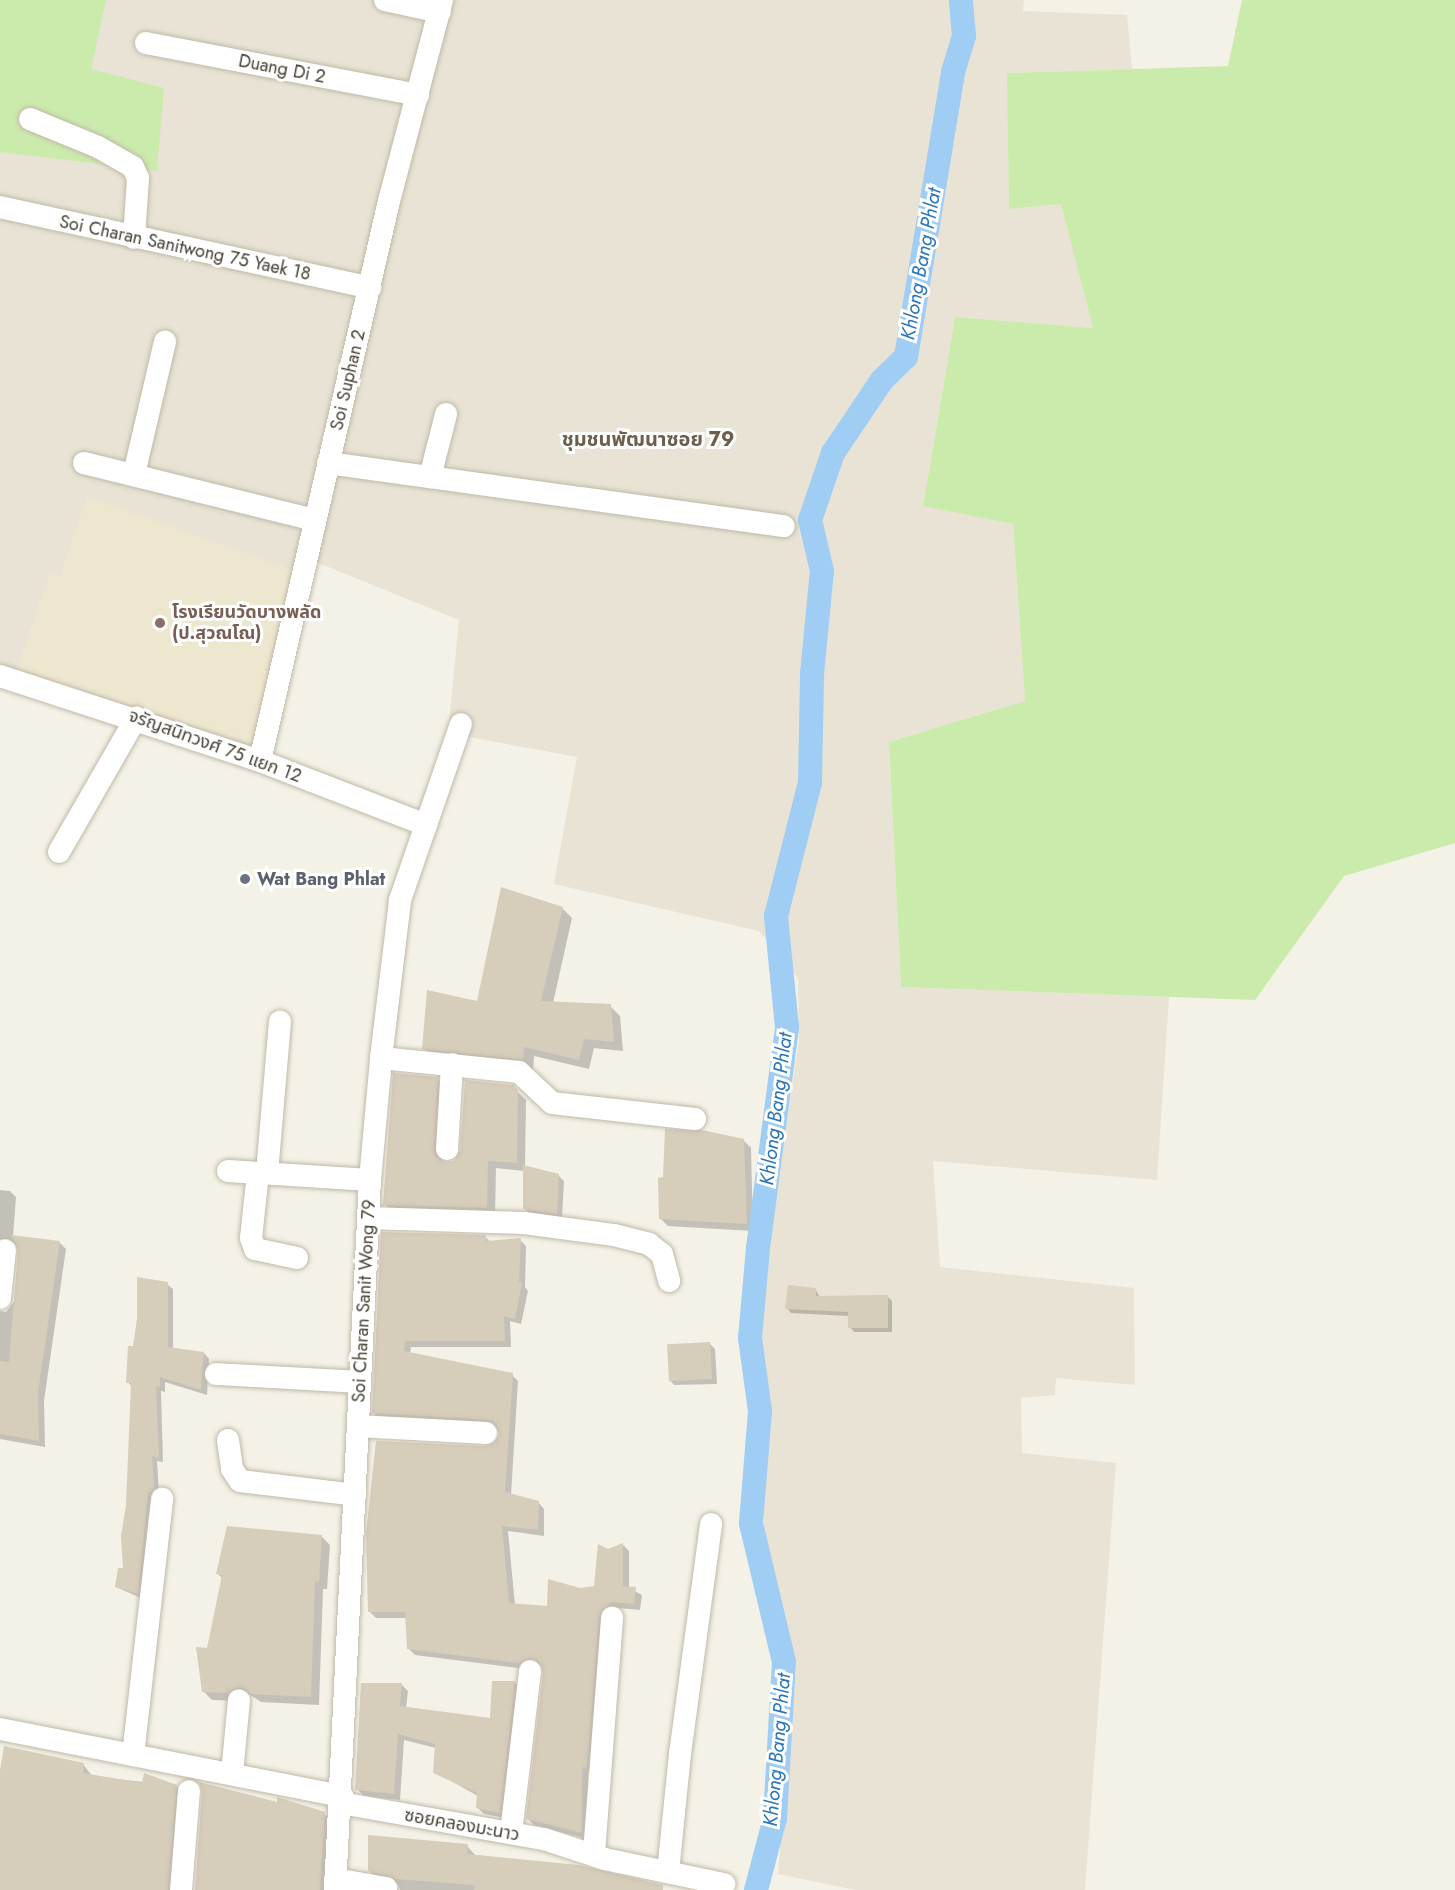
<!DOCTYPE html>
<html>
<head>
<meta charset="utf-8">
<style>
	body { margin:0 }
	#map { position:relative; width:1455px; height:1890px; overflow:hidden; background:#f4f1e6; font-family:Jost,"Noto Sans Thai",sans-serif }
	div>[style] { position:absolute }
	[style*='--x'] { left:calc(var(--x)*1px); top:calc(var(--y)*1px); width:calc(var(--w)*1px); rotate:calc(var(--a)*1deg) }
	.residential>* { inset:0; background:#e8e3d4 }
	.education>* { inset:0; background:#eee7cf }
	.green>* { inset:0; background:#cbebac }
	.shadow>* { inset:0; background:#0003 }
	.canal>* { height:24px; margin:-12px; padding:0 12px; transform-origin:12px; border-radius:12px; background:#9fcdf4 }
	.building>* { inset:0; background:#d6cdbb; transform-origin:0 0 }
	.roads { filter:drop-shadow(0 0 2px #c0b9a8) drop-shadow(0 0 2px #c0b9a8) }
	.minor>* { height:22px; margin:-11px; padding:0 11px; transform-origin:11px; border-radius:11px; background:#fff }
	.dots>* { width:16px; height:16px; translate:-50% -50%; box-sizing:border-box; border:3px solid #fff; border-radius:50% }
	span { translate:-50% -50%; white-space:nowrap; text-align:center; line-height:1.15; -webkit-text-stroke:6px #fff; paint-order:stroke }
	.street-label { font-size:18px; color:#474135 }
	.education-label { font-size:18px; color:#785e54; font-weight:700 }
	.left { translate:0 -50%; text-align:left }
	.worship-label { font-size:18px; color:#5b616d; font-weight:700 }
	.water-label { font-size:20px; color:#2774ba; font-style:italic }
	.neighbourhood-label { font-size:20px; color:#6b604b; font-weight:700 }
</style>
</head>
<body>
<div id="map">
	<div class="residential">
		<div style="clip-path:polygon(0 0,1024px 0,1023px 11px,1127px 15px,1132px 69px,1008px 73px,1009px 209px,1061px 203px,1093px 328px,955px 317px,923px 505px,1013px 524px,1025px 701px,889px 742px,901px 987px,1169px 997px,1157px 1180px,933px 1161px,940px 1267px,1134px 1288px,1135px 1385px,1056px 1378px,1055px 1395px,1021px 1398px,1022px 1453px,1116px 1463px,1085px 1890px,855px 1890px,778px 1874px,796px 1671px,764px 1532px,760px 1289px,799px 1041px,798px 978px,759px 931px,554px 884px,577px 757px,448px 733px,459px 620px,316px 562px,298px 572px,232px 550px,60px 577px,50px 575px,17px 670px,0 665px)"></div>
	</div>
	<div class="education">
		<div style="clip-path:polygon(87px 497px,298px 572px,255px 753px,17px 670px,50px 575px,60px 576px)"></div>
	</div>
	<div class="green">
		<div style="clip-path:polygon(0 0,106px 0,91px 69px,164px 88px,157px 171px,0 152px)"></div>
		<div style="clip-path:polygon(1242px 0,1455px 0,1455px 843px,1344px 876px,1255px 1000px,901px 987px,889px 742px,1025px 701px,1013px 524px,923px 506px,955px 317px,1093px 328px,1061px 204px,1009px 209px,1007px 73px,1228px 66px)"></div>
	</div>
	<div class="shadow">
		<div style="clip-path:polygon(562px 908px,572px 918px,553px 1003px,610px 1006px,620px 1016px,623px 1051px,594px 1048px,589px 1069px,534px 1056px,533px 1069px,434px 1058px,424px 1048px,478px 1003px)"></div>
		<div style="clip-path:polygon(437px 1079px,446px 1087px,442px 1162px,454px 1162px,512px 1086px,526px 1100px,525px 1167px,558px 1175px,564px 1181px,562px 1218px,530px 1214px,525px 1209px,524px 1171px,496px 1168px,495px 1216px,393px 1213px,385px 1204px)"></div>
		<div style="clip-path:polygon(743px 1140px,751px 1148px,753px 1231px,668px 1226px,660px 1218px)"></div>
		<div style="clip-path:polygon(0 1190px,10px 1191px,16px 1197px,13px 1237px,59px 1242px,66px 1249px,44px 1401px,45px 1447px,0 1439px,0 1311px,6px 1312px,15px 1300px,19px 1246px,5px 1244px,0 1251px)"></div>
		<div style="clip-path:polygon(382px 1233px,485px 1237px,491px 1242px,520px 1240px,526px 1246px,525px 1287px,528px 1291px,521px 1324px,510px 1321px,511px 1347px,411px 1347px,410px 1354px,512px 1375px,518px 1381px,511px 1495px,538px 1502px,544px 1509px,544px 1536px,508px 1531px,515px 1605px,548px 1608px,580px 1590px,595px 1587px,608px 1551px,622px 1544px,629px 1551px,629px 1588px,642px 1595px,640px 1610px,618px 1608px,605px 1623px,593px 1774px,588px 1772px,588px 1839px,534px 1825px,528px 1819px,545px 1672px,542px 1665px,526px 1669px,415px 1655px,409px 1649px,407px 1618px,376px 1618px,369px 1611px,501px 1433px,494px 1425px,380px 1419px,374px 1413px)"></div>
		<div style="clip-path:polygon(167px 1284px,173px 1289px,173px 1349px,204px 1353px,209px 1359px,207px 1395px,165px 1382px,165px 1392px,161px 1391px,163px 1462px,157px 1461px,159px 1494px,143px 1599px,116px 1587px,125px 1569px,132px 1387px,128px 1382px,134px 1348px)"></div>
		<div style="clip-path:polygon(815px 1289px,820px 1297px,888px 1297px,892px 1301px,892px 1332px,854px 1332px,850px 1327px,849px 1316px,791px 1313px,787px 1308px)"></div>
		<div style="clip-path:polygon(710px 1344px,715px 1349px,717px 1384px,674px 1385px,669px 1379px)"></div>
		<div style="clip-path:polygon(321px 1536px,330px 1545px,327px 1589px,323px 1589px,319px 1705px,261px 1702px,249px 1694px,237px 1701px,212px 1700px,203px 1691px,223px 1579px,218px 1574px)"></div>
		<div style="clip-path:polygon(515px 1682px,521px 1689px,506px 1818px,484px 1814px,477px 1807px,478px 1796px,435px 1772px,436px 1748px,404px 1740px,400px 1800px,364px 1796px,357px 1789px,401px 1684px,408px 1691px,406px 1708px,491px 1720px)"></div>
		<div style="clip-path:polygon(83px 1764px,92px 1776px,176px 1786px,186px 1795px,177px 1890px,0 1890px,0 1779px)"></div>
		<div style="clip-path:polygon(324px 1814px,333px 1823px,329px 1890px,196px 1890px)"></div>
		<div style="clip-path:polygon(467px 1846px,476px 1856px,662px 1890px,400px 1890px,398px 1884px,379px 1880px,370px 1871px)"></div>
	</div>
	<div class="canal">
		<div style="--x:756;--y:1890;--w:74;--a:-75.2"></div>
		<div style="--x:775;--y:1818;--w:156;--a:-86.7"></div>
		<div style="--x:784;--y:1662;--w:143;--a:-103.4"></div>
		<div style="--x:751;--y:1523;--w:112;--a:-85.4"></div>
		<div style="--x:760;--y:1411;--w:74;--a:-97.8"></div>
		<div style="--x:750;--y:1338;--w:90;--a:-84.9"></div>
		<div style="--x:758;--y:1248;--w:223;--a:-82.5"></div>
		<div style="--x:787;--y:1027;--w:112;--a:-95.7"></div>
		<div style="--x:776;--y:916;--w:137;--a:-75.7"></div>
		<div style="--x:810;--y:783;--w:109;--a:-88.9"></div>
		<div style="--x:812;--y:674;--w:103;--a:-84.5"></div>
		<div style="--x:822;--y:571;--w:52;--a:-103.2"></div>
		<div style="--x:810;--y:520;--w:71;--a:-71.1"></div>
		<div style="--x:833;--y:453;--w:88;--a:-56.1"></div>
		<div style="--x:882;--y:380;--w:33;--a:-44"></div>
		<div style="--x:906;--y:357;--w:289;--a:-80.6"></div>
		<div style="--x:953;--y:72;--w:38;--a:-73"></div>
		<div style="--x:964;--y:36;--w:36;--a:-95"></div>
	</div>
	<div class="building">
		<div style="clip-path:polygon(501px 887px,563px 907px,541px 1001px,611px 1004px,614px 1042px,584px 1039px,579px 1060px,524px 1047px,523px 1060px,422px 1049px,427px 990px,477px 1001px)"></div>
		<div style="clip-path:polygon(393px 1073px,438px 1077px,434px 1149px,435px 1156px,446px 1162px,454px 1161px,460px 1150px,465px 1080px,513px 1085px,518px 1090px,517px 1163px,488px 1161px,487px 1208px,383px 1205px)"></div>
		<div style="clip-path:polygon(665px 1129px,702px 1130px,744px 1139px,747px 1224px,659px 1219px,658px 1178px,663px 1177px)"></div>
		<div style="clip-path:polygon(523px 1165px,559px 1174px,557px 1214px,523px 1209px)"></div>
		<div style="clip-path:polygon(381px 1232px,486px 1235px,486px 1241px,521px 1238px,519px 1282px,522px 1283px,515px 1319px,504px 1316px,505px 1341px,405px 1341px,404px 1351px,513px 1373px,505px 1492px,539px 1501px,538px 1530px,502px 1526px,509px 1603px,547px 1606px,548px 1579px,580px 1588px,594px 1586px,598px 1544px,608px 1549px,623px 1543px,623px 1586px,636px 1587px,634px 1604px,611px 1602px,599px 1616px,587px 1769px,582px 1767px,582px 1833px,526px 1819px,543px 1673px,538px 1661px,531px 1658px,519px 1663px,407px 1649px,405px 1612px,368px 1612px,366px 1534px,376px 1441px,485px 1446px,497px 1441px,499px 1433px,494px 1422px,487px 1420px,372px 1413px)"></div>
		<div style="clip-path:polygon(11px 1235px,60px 1241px,38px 1393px,39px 1441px,0 1434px,0 1361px,9px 1362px,18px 1251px)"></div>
		<div style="clip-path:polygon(137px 1277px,168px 1282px,168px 1347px,204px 1352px,201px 1390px,160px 1377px,160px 1387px,156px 1386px,159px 1458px,152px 1456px,154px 1489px,148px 1493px,138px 1594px,115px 1587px,118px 1568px,123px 1568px,121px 1536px,126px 1505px,131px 1383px,126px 1383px,128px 1346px,133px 1346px,137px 1319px)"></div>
		<div style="clip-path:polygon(788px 1285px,816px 1288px,816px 1296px,888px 1295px,888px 1328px,848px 1328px,848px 1312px,785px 1309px)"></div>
		<div style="left:710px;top:1342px;width:37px;height:43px;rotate:87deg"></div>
		<div style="clip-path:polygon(227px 1526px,322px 1535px,319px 1582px,315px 1581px,311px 1697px,251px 1694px,240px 1687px,228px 1693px,202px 1692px,196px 1647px,207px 1648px,222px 1575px,216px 1574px)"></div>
		<div style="clip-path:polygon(492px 1681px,515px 1681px,500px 1813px,476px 1808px,477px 1793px,433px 1773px,435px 1744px,398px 1734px,394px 1794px,355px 1790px,361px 1683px,402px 1683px,400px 1706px,490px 1718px)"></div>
		<div style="clip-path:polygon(4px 1746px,84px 1763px,83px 1773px,142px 1783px,144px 1773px,177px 1785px,168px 1890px,0 1890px,0 1770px)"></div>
		<div style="clip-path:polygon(199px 1782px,277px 1802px,277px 1797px,325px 1812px,320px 1890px,195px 1890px,202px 1792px)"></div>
		<div style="clip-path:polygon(368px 1835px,468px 1844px,467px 1854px,579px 1865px,663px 1885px,663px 1890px,474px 1890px,475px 1885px,395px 1879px,368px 1871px)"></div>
	</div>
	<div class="roads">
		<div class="minor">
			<div style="--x:385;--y:0;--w:56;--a:12.3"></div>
			<div style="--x:146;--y:43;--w:277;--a:10.8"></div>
			<div style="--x:30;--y:119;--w:74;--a:22.4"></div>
			<div style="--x:98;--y:147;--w:40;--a:29.7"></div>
			<div style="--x:133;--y:167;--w:12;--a:66"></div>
			<div style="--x:138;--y:178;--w:60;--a:93.8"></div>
			<div style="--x:0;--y:207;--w:379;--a:12.3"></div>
			<div style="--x:84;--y:463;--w:238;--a:13.9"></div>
			<div style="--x:328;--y:463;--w:460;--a:7.9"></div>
			<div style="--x:134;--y:474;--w:136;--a:-76.8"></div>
			<div style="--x:430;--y:477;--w:65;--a:-75.7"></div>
			<div style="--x:0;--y:676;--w:274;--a:18.1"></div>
			<div style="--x:260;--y:761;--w:178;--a:21.1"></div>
			<div style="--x:260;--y:761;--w:575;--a:-77.03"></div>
			<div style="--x:389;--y:201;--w:208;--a:-75.2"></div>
			<div style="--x:59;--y:852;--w:155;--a:-60.1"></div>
			<div style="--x:381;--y:1058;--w:139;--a:5.8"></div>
			<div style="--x:519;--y:1072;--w:45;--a:43.2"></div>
			<div style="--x:552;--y:1103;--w:144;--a:6.4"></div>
			<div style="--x:447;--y:1149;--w:85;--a:-86.6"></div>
			<div style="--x:228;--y:1171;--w:142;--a:3.6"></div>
			<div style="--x:258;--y:1173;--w:65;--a:96.1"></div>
			<div style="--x:251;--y:1238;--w:12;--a:70"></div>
			<div style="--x:255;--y:1249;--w:43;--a:12.1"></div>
			<div style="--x:267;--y:1173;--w:152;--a:-85.1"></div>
			<div style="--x:368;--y:1218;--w:156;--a:1.8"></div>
			<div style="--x:524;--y:1223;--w:91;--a:7.6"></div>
			<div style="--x:614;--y:1235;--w:36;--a:14"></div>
			<div style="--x:649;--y:1244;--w:16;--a:38"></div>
			<div style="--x:662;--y:1254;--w:28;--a:75"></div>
			<div style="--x:0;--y:1298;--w:48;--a:-84.1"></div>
			<div style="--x:216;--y:1374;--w:143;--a:3.2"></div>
			<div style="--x:358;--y:1426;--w:128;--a:3.1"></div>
			<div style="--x:228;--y:1440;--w:29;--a:82"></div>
			<div style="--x:232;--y:1469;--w:14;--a:56"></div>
			<div style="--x:240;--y:1481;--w:116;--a:6.9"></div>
			<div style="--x:0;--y:1729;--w:349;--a:11.1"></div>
			<div style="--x:133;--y:1755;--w:258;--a:-83.5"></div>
			<div style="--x:232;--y:1774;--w:74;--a:-84.6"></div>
			<div style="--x:341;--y:1803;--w:206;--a:10.1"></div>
			<div style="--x:544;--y:1839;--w:64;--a:18.2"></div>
			<div style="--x:605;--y:1859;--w:122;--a:11.9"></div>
			<div style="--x:511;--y:1833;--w:163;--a:-83.3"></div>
			<div style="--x:594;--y:1853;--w:236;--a:-85.6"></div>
			<div style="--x:668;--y:1872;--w:119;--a:-84.2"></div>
			<div style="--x:680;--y:1754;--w:232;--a:-82.3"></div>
			<div style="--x:335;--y:1879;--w:52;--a:10"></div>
			<div style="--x:181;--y:1890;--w:99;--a:-85.4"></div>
			<div style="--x:335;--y:1890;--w:711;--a:-87.18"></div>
			<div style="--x:370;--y:1180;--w:122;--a:-84.8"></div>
			<div style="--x:381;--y:1058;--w:159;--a:-83.1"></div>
			<div style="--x:400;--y:900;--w:186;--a:-70.9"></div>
		</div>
	</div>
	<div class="dots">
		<div style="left:160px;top:623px;background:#8d6e63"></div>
		<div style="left:245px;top:879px;background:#6b7280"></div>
	</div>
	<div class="street-label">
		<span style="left:282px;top:69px;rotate:11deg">Duang Di 2</span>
		<span style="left:185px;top:248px;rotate:12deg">Soi Charan Sanitwong 75 Yaek 18</span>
		<span style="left:348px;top:380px;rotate:-77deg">Soi Suphan 2</span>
		<span style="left:215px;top:746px;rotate:20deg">จรัญสนิทวงศ์ 75 แยก 12</span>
		<span style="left:364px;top:1301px;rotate:-87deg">Soi Charan Sanit Wong 79</span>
		<span style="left:462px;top:1825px;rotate:10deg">ซอยคลองมะนาว</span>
	</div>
	<div class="education-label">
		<span class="left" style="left:172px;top:623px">โรงเรียนวัดบางพลัด<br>(ป.สุวณโณ)</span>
	</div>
	<div class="worship-label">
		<span class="left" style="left:257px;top:879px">Wat Bang Phlat</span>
	</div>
	<div class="water-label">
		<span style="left:921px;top:264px;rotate:-80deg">Khlong Bang Phlat</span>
		<span style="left:776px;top:1109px;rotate:-83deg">Khlong Bang Phlat</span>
		<span style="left:777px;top:1750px;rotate:-85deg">Khlong Bang Phlat</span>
	</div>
	<div class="neighbourhood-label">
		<span style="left:648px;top:439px">ชุมชนพัฒนาซอย 79</span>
	</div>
</div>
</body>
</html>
